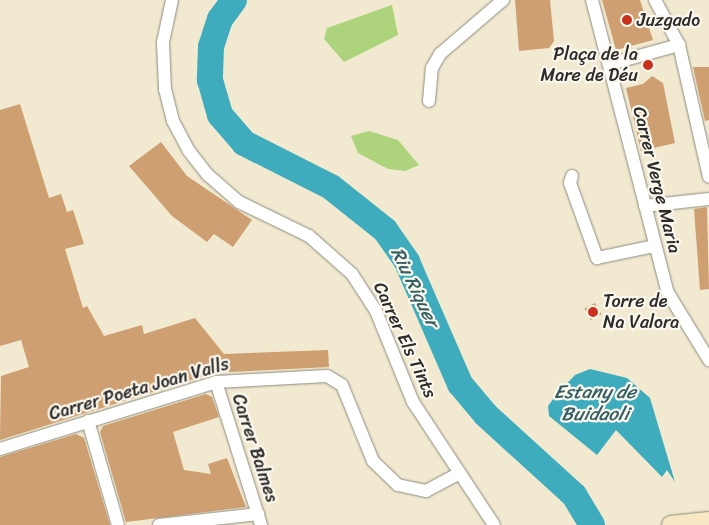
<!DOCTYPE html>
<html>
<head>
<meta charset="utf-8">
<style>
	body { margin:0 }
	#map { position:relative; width:709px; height:525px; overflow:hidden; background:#f1ead1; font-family:Sriracha,sans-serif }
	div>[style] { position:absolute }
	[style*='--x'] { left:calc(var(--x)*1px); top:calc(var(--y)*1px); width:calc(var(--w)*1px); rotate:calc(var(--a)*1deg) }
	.green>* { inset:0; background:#add37d }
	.water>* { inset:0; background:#3eacbc }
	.river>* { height:26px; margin:-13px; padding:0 13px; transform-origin:13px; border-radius:13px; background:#3eacbc }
	.building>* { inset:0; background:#ce9f71; transform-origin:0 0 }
	.roads { filter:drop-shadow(0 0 1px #8e8a7e) drop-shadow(0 0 1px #8e8a7e) }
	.street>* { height:12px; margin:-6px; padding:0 6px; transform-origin:6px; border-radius:6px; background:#fff }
	.secondary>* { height:18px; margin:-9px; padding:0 9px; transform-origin:9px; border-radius:9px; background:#f7e8c3 }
	.dots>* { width:14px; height:14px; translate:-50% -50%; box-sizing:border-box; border:2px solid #fbf7ec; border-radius:50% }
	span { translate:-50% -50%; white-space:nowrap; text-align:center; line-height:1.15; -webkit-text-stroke:4.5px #fbf7ec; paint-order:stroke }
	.poi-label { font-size:18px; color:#2b2b2b }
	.left { translate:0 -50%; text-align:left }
	.right { translate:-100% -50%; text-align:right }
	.street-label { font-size:18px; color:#2b2b2b }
	.water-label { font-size:19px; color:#335f65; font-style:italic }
</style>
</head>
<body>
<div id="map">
	<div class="green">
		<div style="clip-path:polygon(392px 5px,398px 35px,344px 62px,324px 39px,327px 28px)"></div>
		<div style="clip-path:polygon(369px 131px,398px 140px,419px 165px,405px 171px,388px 169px,358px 153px,351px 136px)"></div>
	</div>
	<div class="water">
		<div style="clip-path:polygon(590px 369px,627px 378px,650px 398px,675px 482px,667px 470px,662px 477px,616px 430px,597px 455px,549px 416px,548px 406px,556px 395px,575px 375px)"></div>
	</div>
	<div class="river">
		<div style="--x:234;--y:0;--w:24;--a:126"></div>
		<div style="--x:220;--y:19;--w:29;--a:108"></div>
		<div style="--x:211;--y:47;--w:33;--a:92"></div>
		<div style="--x:210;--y:80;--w:36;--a:74"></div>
		<div style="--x:220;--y:115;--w:37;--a:49"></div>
		<div style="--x:244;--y:143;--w:97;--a:26.8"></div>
		<div style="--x:331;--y:187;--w:69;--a:38.5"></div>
		<div style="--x:385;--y:230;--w:39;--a:55"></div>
		<div style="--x:407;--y:262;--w:133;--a:66.5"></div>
		<div style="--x:460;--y:384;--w:40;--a:50"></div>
		<div style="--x:486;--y:415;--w:119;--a:42.3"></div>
		<div style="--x:574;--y:495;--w:35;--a:59"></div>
	</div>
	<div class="building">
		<div style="clip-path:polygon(515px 0,550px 0,554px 41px,549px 48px,519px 51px)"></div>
		<div style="clip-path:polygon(602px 0,640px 0,653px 40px,616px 50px)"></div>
		<div style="clip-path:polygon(693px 67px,709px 67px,709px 120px,705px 121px)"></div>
		<div style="clip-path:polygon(652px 76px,663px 83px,675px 143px,641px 151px,626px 88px,643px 84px)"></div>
		<div style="clip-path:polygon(20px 104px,49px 198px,61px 194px,67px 212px,73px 210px,84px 244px,65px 249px,83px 308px,87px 306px,104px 336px,142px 325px,144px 334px,195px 318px,224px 354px,328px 350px,329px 367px,229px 372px,229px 368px,0 440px,1px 376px,29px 367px,21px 340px,0 346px,0 110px)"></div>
		<div style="clip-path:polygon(161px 142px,187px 176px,252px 220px,233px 247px,214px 234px,207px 242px,172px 216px,129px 166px)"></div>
		<div style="clip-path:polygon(707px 207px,709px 289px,700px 290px,694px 209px)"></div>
		<div style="left:595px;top:303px;width:13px;height:12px;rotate:61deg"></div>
		<div style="clip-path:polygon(206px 394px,212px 397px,219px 417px,173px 432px,184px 470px,211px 474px,208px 464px,227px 458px,246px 507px,126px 522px,100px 432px,103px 426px)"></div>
		<div style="clip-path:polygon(76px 434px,84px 438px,110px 525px,0 525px,0 457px)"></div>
	</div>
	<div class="roads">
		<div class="street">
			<div style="--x:172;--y:0;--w:43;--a:102.1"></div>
			<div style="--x:163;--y:42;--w:47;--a:87.6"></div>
			<div style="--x:165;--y:89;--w:33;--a:76"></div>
			<div style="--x:173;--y:121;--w:34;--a:62"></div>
			<div style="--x:189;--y:151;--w:31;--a:52"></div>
			<div style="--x:208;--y:175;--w:41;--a:41.1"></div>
			<div style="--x:239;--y:202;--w:78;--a:25.9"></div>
			<div style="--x:309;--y:236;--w:57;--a:41.5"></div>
			<div style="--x:352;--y:274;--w:44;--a:57"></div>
			<div style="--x:376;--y:311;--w:98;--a:67.9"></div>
			<div style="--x:413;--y:402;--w:147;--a:56.6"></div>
			<div style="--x:592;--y:0;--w:303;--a:75.5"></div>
			<div style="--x:668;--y:293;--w:79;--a:58.5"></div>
			<div style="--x:655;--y:0;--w:51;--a:61.9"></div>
			<div style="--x:679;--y:45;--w:135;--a:77.2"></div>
			<div style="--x:610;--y:64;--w:72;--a:-15.4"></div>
			<div style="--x:429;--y:101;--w:33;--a:-85"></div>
			<div style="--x:432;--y:68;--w:16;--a:-60"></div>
			<div style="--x:440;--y:54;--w:83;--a:-40.6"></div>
			<div style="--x:572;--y:176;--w:7;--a:106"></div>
			<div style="--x:570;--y:183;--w:80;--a:70.2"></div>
			<div style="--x:597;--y:258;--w:58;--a:-11.9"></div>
			<div style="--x:645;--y:206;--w:64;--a:-6.2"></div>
			<div style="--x:216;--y:382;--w:150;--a:72.5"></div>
			<div style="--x:88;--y:421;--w:108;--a:73.9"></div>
			<div style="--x:0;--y:449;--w:226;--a:-17.2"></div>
			<div style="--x:216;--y:382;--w:111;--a:-3.1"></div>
			<div style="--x:327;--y:376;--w:17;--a:31"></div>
			<div style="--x:342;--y:385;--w:82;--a:67.8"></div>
			<div style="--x:373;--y:461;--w:35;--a:44"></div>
			<div style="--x:398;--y:485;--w:29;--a:12"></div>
			<div style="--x:426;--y:491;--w:38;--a:-28"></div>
			<div style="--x:159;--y:525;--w:100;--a:-6.3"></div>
		</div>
		<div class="secondary">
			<div style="--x:671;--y:525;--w:38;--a:-6"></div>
		</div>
	</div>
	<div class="dots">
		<div style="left:627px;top:20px;background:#c8321e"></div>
		<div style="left:648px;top:65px;background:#c8321e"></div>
		<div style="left:593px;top:312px;background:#c8321e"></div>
	</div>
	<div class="poi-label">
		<span class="left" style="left:637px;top:20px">Juzgado</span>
		<span class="right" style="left:638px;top:65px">Plaça de la<br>Mare de Déu</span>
		<span class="left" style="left:603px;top:312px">Torre de<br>Na Valora</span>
	</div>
	<div class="street-label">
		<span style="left:657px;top:180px;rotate:76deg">Carrer Verge Maria</span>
		<span style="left:405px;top:340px;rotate:65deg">Carrer Els Tints</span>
		<span style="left:139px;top:389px;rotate:-16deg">Carrer Poeta Joan Valls</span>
		<span style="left:255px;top:448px;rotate:72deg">Carrer Balmes</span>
	</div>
	<div class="water-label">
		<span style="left:415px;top:287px;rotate:64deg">Riu Riquer</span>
		<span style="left:595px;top:403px">Estany de<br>Buidaoli</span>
	</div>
</div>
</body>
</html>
